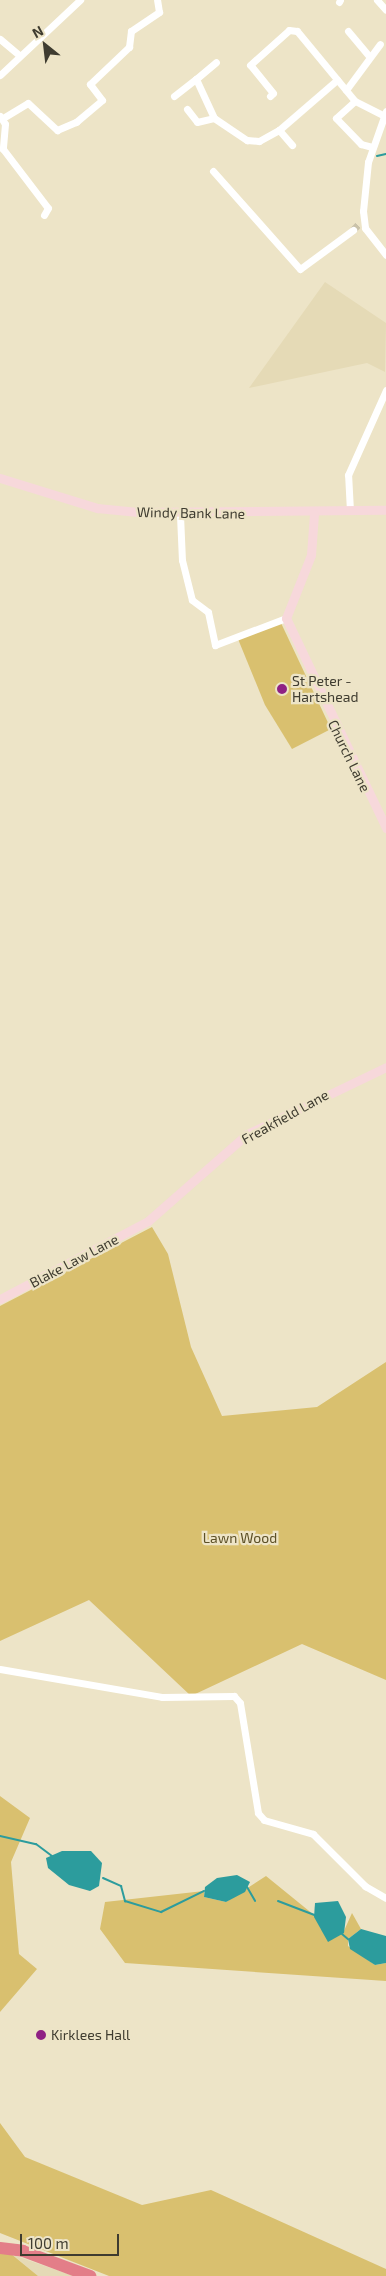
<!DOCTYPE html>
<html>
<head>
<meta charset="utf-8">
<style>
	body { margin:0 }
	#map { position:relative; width:386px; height:2276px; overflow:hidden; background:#ede4c7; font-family:"Exo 2",sans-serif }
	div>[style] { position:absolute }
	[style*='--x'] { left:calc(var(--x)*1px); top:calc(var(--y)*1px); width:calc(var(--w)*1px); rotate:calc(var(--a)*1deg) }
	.built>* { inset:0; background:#e5dab6 }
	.green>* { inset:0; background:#d9c06f }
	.water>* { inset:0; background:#2c9c9d }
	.stream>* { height:2px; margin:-1px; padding:0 1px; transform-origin:1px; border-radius:1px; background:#2c9c9d }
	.street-tunnel>* { height:7px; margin-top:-3.5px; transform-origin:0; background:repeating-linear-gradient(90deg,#cac2a9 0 7px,transparent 0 10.5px) }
	.street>* { height:7px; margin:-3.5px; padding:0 3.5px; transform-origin:3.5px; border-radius:3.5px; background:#fff }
	.secondary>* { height:9px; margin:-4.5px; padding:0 4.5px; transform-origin:4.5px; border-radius:4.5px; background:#f7d8db }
	.highway>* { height:12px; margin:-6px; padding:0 6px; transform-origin:6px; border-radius:6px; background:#e37e88 }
	.dots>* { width:14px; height:14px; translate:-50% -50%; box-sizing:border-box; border:2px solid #ede4c7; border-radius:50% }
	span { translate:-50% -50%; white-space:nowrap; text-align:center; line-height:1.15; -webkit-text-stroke:4.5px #ede4c7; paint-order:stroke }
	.street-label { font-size:14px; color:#3f3c30 }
	.poi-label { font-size:14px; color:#3f3c30 }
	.left { translate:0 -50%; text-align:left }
	.park-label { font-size:14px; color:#5c5027 }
	.north { position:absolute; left:20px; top:20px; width:50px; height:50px; -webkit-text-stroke:4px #ede4c7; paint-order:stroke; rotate:331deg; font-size:14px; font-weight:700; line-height:20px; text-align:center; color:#3f3c30 }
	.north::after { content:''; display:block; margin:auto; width:18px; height:22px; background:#3f3c30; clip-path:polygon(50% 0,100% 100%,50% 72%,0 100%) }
	.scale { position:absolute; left:20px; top:2234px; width:99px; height:22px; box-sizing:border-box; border:2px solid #3f3c30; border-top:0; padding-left:6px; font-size:15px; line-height:18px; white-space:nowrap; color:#3f3c30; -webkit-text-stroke:4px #ede4c7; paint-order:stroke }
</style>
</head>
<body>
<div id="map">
	<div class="built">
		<div style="clip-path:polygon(325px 282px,386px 323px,385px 372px,367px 363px,249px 388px)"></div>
		<div style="clip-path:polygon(13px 2255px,74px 2276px,38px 2276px)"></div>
	</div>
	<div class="green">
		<div style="clip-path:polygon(281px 623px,331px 729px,292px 749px,265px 705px,238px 639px)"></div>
		<div style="clip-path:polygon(152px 1227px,168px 1254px,191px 1347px,222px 1416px,317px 1407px,386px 1362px,386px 1680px,302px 1644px,191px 1696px,89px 1600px,0 1641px,0 1306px)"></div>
		<div style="clip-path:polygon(0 1796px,30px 1818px,11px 1862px,19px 1954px,37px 1969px,0 2012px)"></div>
		<div style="clip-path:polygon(266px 1876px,314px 1915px,326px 1932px,343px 1933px,352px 1913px,361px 1929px,348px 1939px,348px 1946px,375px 1965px,386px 1963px,386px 1981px,125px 1963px,100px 1929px,105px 1902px,204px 1891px,204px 1897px,226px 1902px)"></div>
		<div style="clip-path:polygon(0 2123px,25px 2157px,142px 2205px,211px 2190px,386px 2269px,386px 2276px,109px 2276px,0 2233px)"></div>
		<div style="clip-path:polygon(0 2251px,10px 2253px,38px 2276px,0 2276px)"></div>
	</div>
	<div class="water">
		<div style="clip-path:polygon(62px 1851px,91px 1851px,102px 1863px,99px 1886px,90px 1891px,69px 1885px,48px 1868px,46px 1858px)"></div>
		<div style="clip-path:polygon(237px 1875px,250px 1882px,245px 1892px,226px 1902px,204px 1897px,205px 1887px,217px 1878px)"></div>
		<div style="clip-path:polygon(338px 1901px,346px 1917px,344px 1933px,328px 1942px,314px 1917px,315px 1903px)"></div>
		<div style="clip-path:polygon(361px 1929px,386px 1936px,386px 1963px,375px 1965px,350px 1949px,348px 1939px)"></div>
	</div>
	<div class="stream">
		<div style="--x:377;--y:156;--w:9;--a:-13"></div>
		<div style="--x:0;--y:1836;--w:37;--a:13"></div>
		<div style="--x:36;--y:1844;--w:20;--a:37"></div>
		<div style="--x:103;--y:1878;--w:20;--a:24"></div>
		<div style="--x:121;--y:1886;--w:16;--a:75"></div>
		<div style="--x:125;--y:1901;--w:38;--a:17"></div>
		<div style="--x:161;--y:1912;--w:48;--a:-26"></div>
		<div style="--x:247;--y:1887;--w:16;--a:60"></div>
		<div style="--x:278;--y:1901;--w:39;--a:21"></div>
		<div style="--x:342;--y:1934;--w:8;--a:40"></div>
	</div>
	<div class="street-tunnel">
		<div style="--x:353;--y:230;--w:8;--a:-45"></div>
	</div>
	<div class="street">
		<div style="--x:377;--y:0;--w:13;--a:48"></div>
		<div style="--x:339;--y:2;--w:2;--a:-63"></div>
		<div style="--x:348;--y:31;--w:31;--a:50"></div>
		<div style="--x:0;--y:39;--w:25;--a:40"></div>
		<div style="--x:0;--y:75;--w:110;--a:-43.2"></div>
		<div style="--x:196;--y:79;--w:26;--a:-40"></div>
		<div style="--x:346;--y:90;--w:57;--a:-53.5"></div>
		<div style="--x:174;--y:96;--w:28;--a:-38"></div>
		<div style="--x:196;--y:79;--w:43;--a:65.2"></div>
		<div style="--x:214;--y:118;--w:40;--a:34"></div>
		<div style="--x:247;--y:140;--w:12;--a:5"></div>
		<div style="--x:259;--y:141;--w:23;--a:-29"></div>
		<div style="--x:279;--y:130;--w:77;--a:-40.8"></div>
		<div style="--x:270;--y:96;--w:4;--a:-45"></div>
		<div style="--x:273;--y:93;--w:36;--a:-129"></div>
		<div style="--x:250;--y:65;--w:52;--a:-41.9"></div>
		<div style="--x:289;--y:30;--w:8;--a:7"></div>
		<div style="--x:297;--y:31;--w:91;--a:50.4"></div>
		<div style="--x:187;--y:109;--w:16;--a:52"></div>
		<div style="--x:197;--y:122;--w:17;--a:-13"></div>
		<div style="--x:386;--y:111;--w:54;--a:109.4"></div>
		<div style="--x:368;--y:162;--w:49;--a:95.8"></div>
		<div style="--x:363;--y:211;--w:17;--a:83"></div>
		<div style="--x:365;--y:228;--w:34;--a:52"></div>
		<div style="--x:0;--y:116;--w:9;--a:58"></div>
		<div style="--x:5;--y:124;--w:25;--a:95"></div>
		<div style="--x:3;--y:149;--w:74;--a:52.7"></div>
		<div style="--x:48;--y:208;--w:8;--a:120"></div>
		<div style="--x:3;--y:118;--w:29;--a:-31"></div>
		<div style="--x:28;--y:103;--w:40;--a:43"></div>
		<div style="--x:57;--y:130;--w:21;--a:-23"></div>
		<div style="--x:76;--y:122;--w:34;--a:-40"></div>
		<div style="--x:102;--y:100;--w:20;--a:-127"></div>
		<div style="--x:90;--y:84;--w:54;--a:-43.5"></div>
		<div style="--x:129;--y:47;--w:16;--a:-83"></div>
		<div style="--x:131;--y:31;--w:34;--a:-34"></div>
		<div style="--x:159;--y:12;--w:12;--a:-99"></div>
		<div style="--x:279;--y:130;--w:20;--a:49"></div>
		<div style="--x:372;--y:147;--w:11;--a:-165"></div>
		<div style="--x:361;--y:144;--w:36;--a:-134"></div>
		<div style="--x:336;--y:118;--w:25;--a:-42"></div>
		<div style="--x:355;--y:101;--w:33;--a:27"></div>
		<div style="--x:213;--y:171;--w:131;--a:48.4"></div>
		<div style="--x:300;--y:269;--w:66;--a:-36.3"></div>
		<div style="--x:350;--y:511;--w:36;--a:-93"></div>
		<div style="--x:348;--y:475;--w:93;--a:-65.9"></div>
		<div style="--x:180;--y:515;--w:45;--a:87.5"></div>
		<div style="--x:182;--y:560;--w:41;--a:76"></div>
		<div style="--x:192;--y:600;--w:20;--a:37"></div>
		<div style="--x:208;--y:612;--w:34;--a:78"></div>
		<div style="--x:215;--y:645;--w:76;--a:-20.8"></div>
		<div style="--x:0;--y:1669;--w:164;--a:9.8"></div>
		<div style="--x:162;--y:1697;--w:72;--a:-0.8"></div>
		<div style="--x:234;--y:1696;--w:9;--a:49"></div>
		<div style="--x:240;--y:1703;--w:111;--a:80.7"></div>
		<div style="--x:258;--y:1813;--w:9;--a:49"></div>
		<div style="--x:264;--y:1820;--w:51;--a:15.9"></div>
		<div style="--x:313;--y:1834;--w:74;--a:45"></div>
		<div style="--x:365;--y:1886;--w:24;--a:30"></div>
	</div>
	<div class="secondary">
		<div style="--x:0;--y:478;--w:102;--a:17.2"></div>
		<div style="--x:97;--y:508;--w:41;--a:5.6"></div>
		<div style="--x:138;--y:512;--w:248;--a:-0.5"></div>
		<div style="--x:314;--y:514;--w:41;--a:94.2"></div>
		<div style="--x:311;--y:555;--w:68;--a:111.6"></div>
		<div style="--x:286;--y:618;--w:233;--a:64.5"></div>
		<div style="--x:0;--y:1299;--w:167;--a:-27.8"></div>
		<div style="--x:148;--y:1221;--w:132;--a:-41.3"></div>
		<div style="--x:247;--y:1134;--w:154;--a:-25.7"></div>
	</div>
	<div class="highway">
		<div style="--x:0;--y:2248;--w:23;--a:7"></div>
		<div style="--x:23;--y:2251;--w:72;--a:20.5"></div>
	</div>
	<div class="dots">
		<div style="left:282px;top:689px;background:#8f2184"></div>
		<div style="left:41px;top:2035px;background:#8f2184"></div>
	</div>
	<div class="street-label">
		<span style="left:191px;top:513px;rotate:1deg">Windy Bank Lane</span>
		<span style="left:349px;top:756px;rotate:64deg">Church Lane</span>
		<span style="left:285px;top:1117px;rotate:-29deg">Freakfield Lane</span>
		<span style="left:74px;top:1261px;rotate:-28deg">Blake Law Lane</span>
	</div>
	<div class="poi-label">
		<span class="left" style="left:292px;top:689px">St Peter -<br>Hartshead</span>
		<span class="left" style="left:51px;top:2035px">Kirklees Hall</span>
	</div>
	<div class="park-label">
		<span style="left:240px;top:1538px">Lawn Wood</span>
	</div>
	<div class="north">N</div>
	<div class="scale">100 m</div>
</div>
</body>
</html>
